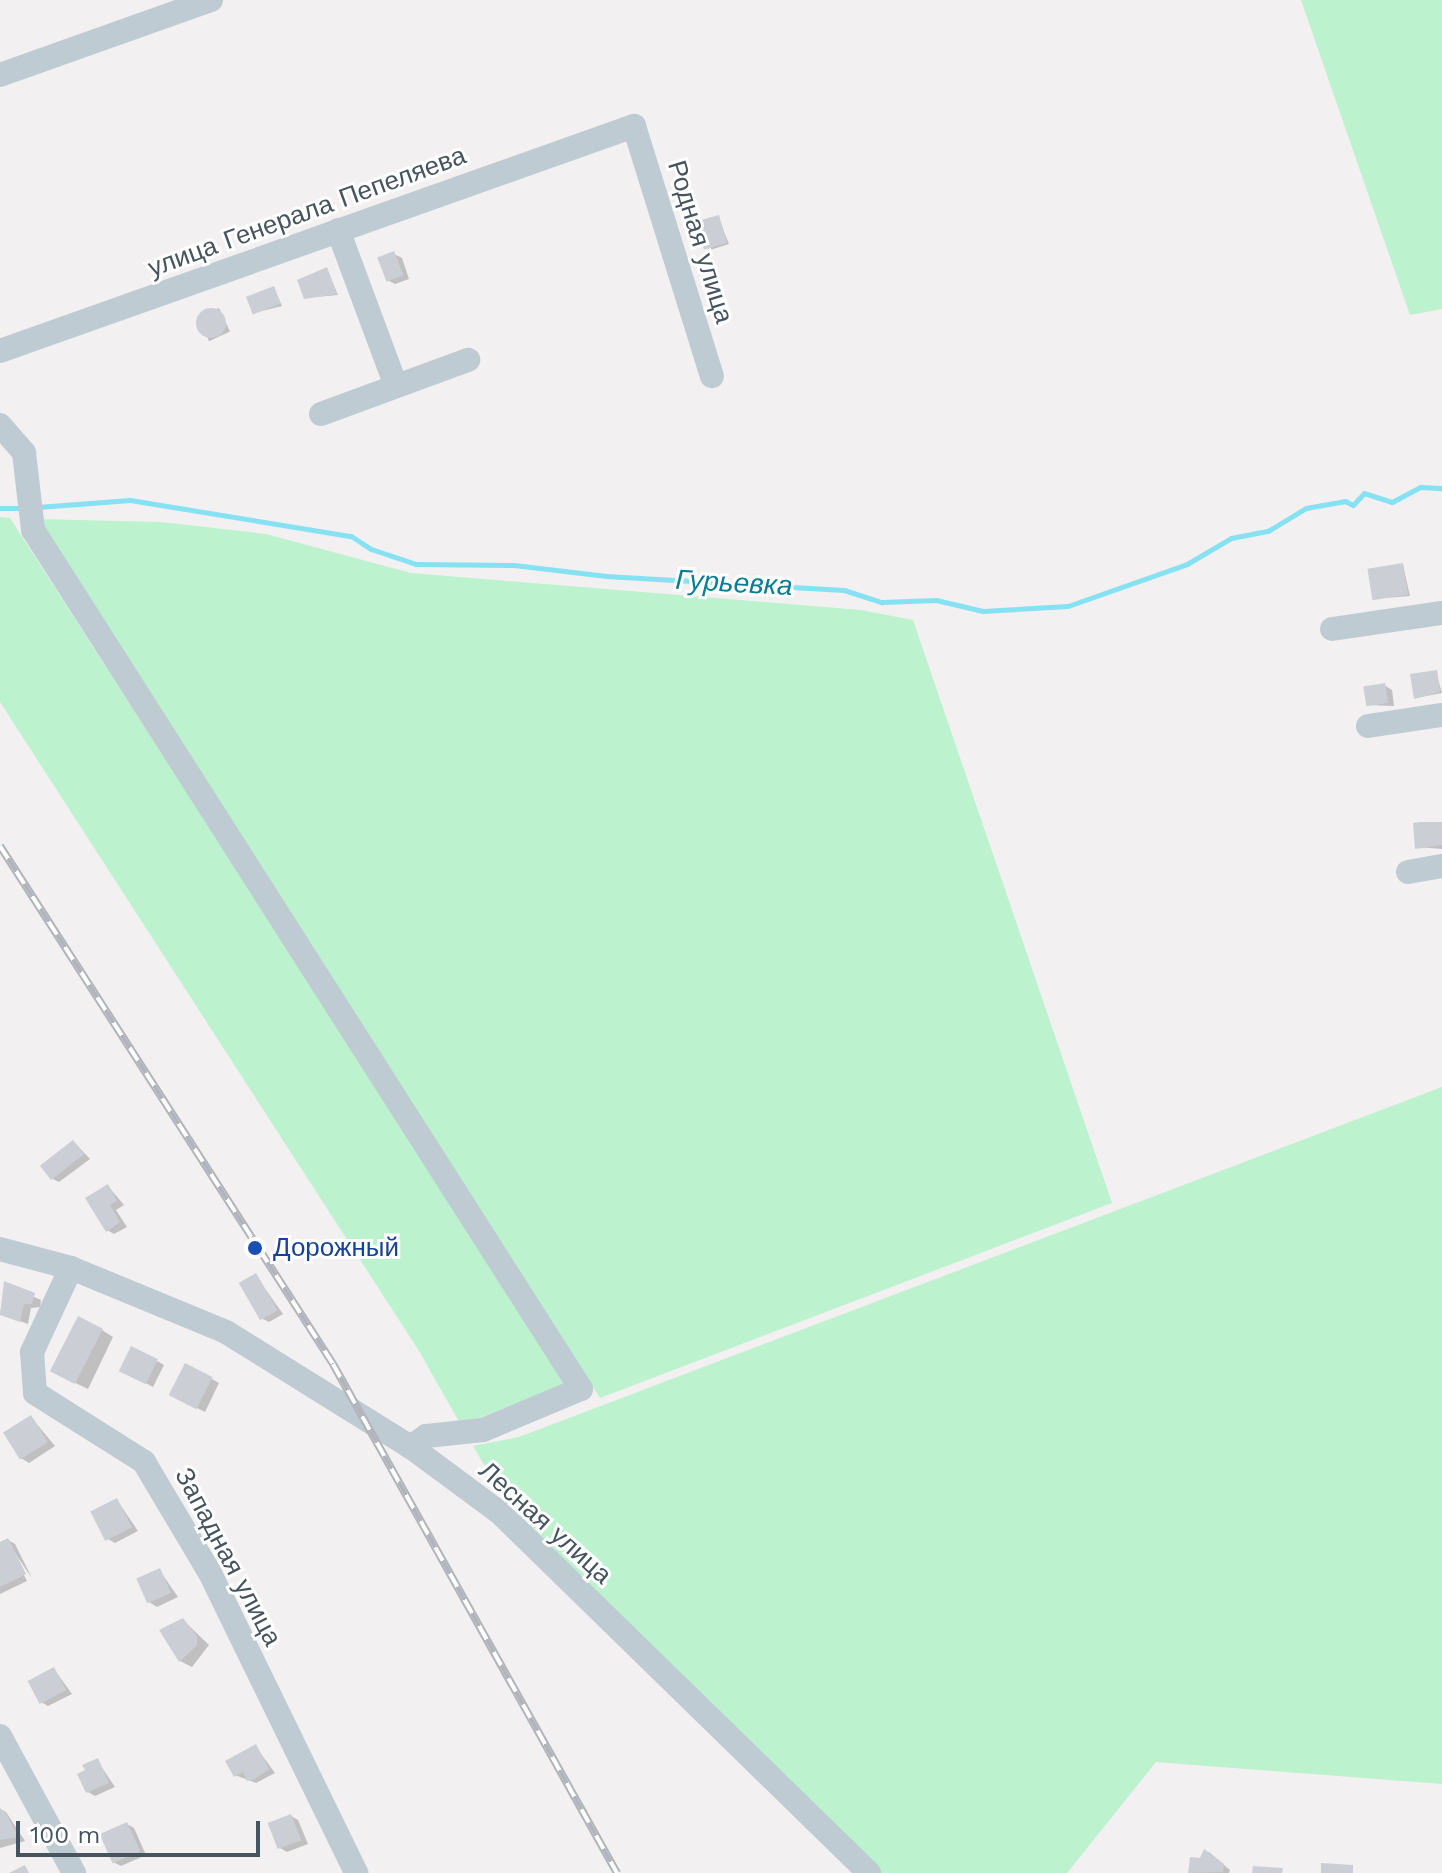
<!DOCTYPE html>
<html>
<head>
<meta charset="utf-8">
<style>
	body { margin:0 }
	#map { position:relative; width:1442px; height:1873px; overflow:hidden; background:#f2f0f0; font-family:"Work Sans",sans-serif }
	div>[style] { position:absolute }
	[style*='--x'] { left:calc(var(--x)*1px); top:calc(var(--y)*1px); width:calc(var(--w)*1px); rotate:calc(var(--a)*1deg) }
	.green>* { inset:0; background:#bcf2ce }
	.shadow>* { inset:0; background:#0003; transform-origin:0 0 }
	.stream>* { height:5px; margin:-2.5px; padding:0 2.5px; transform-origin:2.5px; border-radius:2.5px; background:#86e1f2 }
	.building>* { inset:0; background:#cbcfd5; transform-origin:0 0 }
	.round { border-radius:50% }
	.minor>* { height:24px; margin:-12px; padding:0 12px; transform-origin:12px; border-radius:12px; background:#bfcbd2 }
	.rail>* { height:8px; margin-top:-4px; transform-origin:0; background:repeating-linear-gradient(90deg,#fff 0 15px,#b1b5bb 0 30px); box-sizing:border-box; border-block:2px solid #b1b5bb }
	.dots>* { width:22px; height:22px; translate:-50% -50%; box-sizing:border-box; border:4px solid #fff; border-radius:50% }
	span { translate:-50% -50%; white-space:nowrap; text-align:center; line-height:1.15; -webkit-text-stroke:6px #fff; paint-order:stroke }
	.street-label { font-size:26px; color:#46545f }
	.transit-label { font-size:26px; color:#164399 }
	.left { translate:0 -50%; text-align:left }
	.water-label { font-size:28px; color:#067e94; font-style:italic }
	.scale { position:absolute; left:16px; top:1821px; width:244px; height:36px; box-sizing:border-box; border:4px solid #46545f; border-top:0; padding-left:10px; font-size:24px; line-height:28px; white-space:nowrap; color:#46545f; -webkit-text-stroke:6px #fff; paint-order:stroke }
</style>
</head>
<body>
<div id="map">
	<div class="green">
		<div style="clip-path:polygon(1301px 0,1442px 0,1442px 309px,1410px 315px)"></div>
		<div style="clip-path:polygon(0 517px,10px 518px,567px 1384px,461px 1425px,419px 1351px,0 702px)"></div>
		<div style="clip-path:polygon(35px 519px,161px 522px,266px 534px,411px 573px,861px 610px,913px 620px,1112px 1203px,600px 1398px)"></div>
		<div style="clip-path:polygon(1442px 1087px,1442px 1784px,1156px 1762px,1067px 1873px,872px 1873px,520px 1525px,473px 1446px,519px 1437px)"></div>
	</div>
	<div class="shadow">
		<div style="clip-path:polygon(718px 217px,729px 244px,710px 250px,707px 248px)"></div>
		<div style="clip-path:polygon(394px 254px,402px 258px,409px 279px,395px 284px,387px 280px)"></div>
		<div style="clip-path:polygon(327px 269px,338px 295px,305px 298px)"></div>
		<div style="clip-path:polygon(274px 288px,282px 306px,254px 313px)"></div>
		<div style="left:219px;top:308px;width:26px;height:23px;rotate:65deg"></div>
		<div style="clip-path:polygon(1403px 565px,1410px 596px,1373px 599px)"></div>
		<div style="clip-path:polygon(1436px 672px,1442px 693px,1416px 698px)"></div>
		<div style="clip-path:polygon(1384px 685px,1392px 690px,1394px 706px,1368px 705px)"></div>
		<div style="clip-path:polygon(1442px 824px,1442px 849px,1417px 847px)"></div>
		<div style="clip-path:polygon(74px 1142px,90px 1159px,59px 1182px,51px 1178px)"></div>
		<div style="clip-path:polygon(108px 1186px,124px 1205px,116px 1210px,127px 1227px,114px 1234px,107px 1230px)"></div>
		<div style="clip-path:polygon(256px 1276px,283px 1314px,269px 1322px,261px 1318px)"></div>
		<div style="clip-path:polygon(5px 1284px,41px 1300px,40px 1307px,31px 1308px,28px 1324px,0 1314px)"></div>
		<div style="clip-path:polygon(102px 1330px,113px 1337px,88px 1389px,65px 1378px)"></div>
		<div style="clip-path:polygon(157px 1361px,164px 1365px,153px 1387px,129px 1374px)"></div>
		<div style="clip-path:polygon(212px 1379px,219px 1383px,205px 1412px,179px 1399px)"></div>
		<div style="clip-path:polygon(31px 1417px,55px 1446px,29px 1463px,21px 1458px)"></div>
		<div style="clip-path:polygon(117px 1500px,138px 1531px,115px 1543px,108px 1539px)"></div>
		<div style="clip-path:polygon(8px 1540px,15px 1544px,32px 1578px,8px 1543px,27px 1581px,0 1594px,0 1544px)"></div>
		<div style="clip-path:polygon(160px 1571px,178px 1597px,157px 1607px,149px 1602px)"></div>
		<div style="clip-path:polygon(183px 1620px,209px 1645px,192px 1667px,180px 1661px,161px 1631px)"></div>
		<div style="clip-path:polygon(54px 1669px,72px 1694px,48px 1706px,41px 1702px)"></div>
		<div style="clip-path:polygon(256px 1747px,275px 1773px,256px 1783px,235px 1775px)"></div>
		<div style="clip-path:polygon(97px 1760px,115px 1787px,95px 1796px,88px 1792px)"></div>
		<div style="clip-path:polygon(0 1809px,6px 1812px,25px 1841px,0 1848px)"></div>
		<div style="clip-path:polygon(291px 1816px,298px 1820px,308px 1844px,287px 1852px,280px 1848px)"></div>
		<div style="clip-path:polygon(127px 1824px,134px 1828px,146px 1855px,121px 1866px,113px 1862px)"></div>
		<div style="clip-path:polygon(1209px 1852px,1230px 1870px,1229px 1873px,1190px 1873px,1192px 1859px,1200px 1860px)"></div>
	</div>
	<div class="stream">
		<div style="--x:38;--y:507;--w:92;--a:-4.4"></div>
		<div style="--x:130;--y:500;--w:224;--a:9.3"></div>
		<div style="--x:351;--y:536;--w:24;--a:33"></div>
		<div style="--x:371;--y:549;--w:47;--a:18.4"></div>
		<div style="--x:416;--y:564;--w:98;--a:0.6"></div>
		<div style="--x:514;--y:565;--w:93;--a:6.8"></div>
		<div style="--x:606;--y:576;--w:238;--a:3.4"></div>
		<div style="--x:844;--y:590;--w:40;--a:18"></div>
		<div style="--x:882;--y:602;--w:54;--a:-2.1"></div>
		<div style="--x:936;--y:600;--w:48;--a:13.2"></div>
		<div style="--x:983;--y:611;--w:85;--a:-3.4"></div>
		<div style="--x:1068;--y:606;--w:126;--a:-19.4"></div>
		<div style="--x:1187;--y:564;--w:51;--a:-30.6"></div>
		<div style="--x:1231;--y:538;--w:38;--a:-11"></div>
		<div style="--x:1268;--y:531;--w:44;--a:-31.2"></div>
		<div style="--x:1306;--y:508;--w:40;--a:-10"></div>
		<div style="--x:1345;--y:501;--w:9;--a:27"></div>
		<div style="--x:1353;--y:505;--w:16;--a:-47"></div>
		<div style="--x:1364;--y:493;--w:29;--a:18"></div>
		<div style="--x:1392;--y:502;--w:32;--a:-28"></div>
		<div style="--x:1420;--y:487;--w:22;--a:3"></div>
		<div style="--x:0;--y:508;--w:24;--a:0"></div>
	</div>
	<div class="building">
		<div style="left:719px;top:215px;width:29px;height:24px;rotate:74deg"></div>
		<div style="left:394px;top:251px;width:26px;height:18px;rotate:69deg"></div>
		<div style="clip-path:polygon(327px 267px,337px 294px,304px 299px,297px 280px)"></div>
		<div style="left:274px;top:286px;width:19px;height:30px;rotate:69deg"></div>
		<div class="round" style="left:196px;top:308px;width:30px;height:30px"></div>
		<div style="left:1403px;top:563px;width:32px;height:36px;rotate:81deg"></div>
		<div style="clip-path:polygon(1437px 670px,1440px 692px,1414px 699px,1410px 674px)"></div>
		<div style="left:1385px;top:683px;width:20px;height:22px;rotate:81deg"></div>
		<div style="clip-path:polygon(1420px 822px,1442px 822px,1442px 845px,1415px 849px,1413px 823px)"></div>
		<div style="left:73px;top:1140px;width:18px;height:42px;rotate:52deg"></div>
		<div style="clip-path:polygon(108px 1184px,117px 1201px,110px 1205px,120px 1222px,106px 1232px,85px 1198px)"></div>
		<div style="left:256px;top:1273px;width:43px;height:20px;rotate:60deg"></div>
		<div style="clip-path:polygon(4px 1281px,35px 1293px,32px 1304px,24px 1304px,20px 1322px,0 1315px)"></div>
		<div style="left:78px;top:1316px;width:28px;height:62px;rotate:27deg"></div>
		<div style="left:131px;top:1346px;width:30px;height:28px;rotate:26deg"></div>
		<div style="left:185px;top:1363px;width:31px;height:36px;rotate:27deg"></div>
		<div style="left:31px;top:1415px;width:32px;height:33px;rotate:58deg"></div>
		<div style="left:117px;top:1498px;width:33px;height:30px;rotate:63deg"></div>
		<div style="clip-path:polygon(8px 1538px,26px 1574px,0 1587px,0 1542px)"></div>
		<div style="left:160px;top:1568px;width:27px;height:26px;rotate:66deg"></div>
		<div style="clip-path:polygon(183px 1618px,197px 1636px,197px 1645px,179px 1662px,159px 1630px)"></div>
		<div style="left:54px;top:1667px;width:26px;height:30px;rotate:62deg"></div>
		<div style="clip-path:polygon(256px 1744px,269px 1769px,255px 1779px,247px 1781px,243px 1772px,234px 1777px,225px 1761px)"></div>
		<div style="clip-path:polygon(98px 1758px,109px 1783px,86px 1793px,77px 1774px,85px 1770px,82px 1765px)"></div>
		<div style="clip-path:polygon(0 1808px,5px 1812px,19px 1837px,0 1840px)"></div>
		<div style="left:291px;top:1814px;width:28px;height:25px;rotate:69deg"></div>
		<div style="left:127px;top:1822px;width:32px;height:30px;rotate:66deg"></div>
		<div style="clip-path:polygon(1204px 1849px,1224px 1864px,1223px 1872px,1188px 1873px,1190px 1857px,1200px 1858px)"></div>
		<div style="clip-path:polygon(1321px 1863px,1353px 1865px,1353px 1873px,1321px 1873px)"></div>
		<div style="clip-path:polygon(25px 1865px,29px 1873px,9px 1873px)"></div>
		<div style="clip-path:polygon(1253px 1866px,1283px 1868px,1282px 1873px,1252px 1873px)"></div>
	</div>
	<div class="minor">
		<div style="--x:0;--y:75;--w:224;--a:-19.6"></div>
		<div style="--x:338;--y:230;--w:166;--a:69.6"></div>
		<div style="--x:0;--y:351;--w:673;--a:-19.54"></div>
		<div style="--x:634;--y:126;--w:262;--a:72.7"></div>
		<div style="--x:321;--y:414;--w:157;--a:-20.2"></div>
		<div style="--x:0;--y:425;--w:37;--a:49"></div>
		<div style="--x:24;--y:453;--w:78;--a:83.3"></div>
		<div style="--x:33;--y:530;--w:1019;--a:57.46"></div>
		<div style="--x:581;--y:1389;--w:106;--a:157.3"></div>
		<div style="--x:483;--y:1430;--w:57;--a:174"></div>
		<div style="--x:426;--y:1436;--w:19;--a:144"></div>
		<div style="--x:1332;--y:629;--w:111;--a:-8.3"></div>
		<div style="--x:1368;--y:726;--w:75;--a:-8.5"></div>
		<div style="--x:1408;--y:872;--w:35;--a:-10"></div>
		<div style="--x:0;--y:1249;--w:73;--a:15"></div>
		<div style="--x:71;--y:1268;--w:168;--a:22.4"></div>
		<div style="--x:226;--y:1332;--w:218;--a:31.9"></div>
		<div style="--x:411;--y:1447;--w:109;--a:36.5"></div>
		<div style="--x:499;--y:1512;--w:517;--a:44.29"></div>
		<div style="--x:71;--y:1268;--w:93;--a:114.9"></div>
		<div style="--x:32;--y:1352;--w:41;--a:85.8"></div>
		<div style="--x:35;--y:1393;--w:129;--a:32.3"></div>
		<div style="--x:144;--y:1462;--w:129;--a:59.3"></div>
		<div style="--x:210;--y:1573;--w:334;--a:64"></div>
		<div style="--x:0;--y:1736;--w:156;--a:61.6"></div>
	</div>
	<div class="rail">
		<div style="--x:0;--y:846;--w:616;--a:57.26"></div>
		<div style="--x:333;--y:1364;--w:583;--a:60.84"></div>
	</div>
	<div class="dots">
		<div style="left:255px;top:1248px;background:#1a4fb4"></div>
	</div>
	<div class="street-label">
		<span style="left:307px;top:212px;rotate:-20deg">улица Генерала Пепеляева</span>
		<span style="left:700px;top:242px;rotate:73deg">Родная улица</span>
		<span style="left:545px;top:1523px;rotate:42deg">Лесная улица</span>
		<span style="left:228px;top:1557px;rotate:62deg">Западная улица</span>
	</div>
	<div class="transit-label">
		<span class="left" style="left:273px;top:1248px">Дорожный</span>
	</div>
	<div class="water-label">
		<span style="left:734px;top:583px;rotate:3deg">Гурьевка</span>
	</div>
	<div class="scale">100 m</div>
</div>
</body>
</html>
